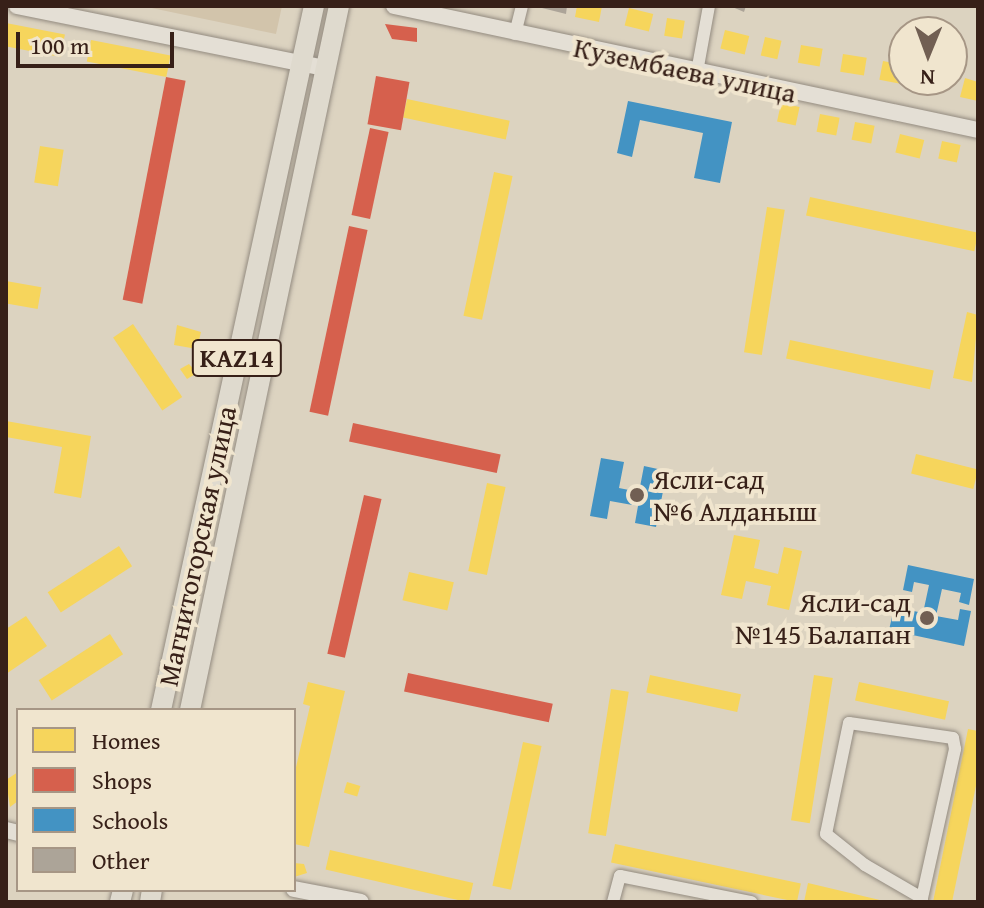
<!DOCTYPE html>
<html>
<head>
<meta charset="utf-8">
<style>
	body { margin:0 }
	#map { position:relative; width:984px; height:908px; overflow:hidden; background:#dcd3c0; font-family:"Gentium Book Plus",serif }
	div>[style] { position:absolute }
	[style*='--x'] { left:calc(var(--x)*1px); top:calc(var(--y)*1px); width:calc(var(--w)*1px); rotate:calc(var(--a)*1deg) }
	.green>* { inset:0; background:#d2c4ab }
	.homes>* { inset:0; background:#f6d55c; transform-origin:0 0 }
	.shops>* { inset:0; background:#d6604d; transform-origin:0 0 }
	.schools>* { inset:0; background:#4393c3 }
	.building>* { inset:0; background:#aca498 }
	.roads { filter:drop-shadow(0 0 2px #938b80) drop-shadow(0 0 2px #938b80) }
	.minor>* { height:12px; margin:-6px; padding:0 6px; transform-origin:6px; border-radius:6px; background:#e4dfd5 }
	.tertiary>* { height:16px; margin:-8px; padding:0 8px; transform-origin:8px; border-radius:8px; background:#e4dfd5 }
	.primary>* { height:20px; margin:-10px; padding:0 10px; transform-origin:10px; border-radius:10px; background:#dfdace }
	.dots>* { width:22px; height:22px; translate:-50% -50%; box-sizing:border-box; border:4px solid #f0e5ce; border-radius:50% }
	span { translate:-50% -50%; white-space:nowrap; text-align:center; line-height:1.15; -webkit-text-stroke:8px #f0e5ce; paint-order:stroke }
	.shield-label span { padding:2px 6px; background:#f0e5ce; border:2px solid; border-radius:6px; -webkit-text-stroke-width:0 }
	.shield-label { font-size:26px; color:#372018; font-weight:700 }
	.street-label { font-size:28px; color:#372018 }
	.poi-label { font-size:28px; color:#372018 }
	.left { translate:0 -50%; text-align:left }
	.right { translate:-100% -50%; text-align:right }
	.frame { position:absolute; inset:0; border:8px solid #372018; pointer-events:none }
	.legend { position:absolute; left:16px; top:708px; width:280px; height:184px; box-sizing:border-box; background:#f0e5ce; border:2px solid #a69685; margin:0; padding:10px 14px; list-style:none; font-size:24px; color:#372018 }
	.legend li { display:flex; align-items:center; gap:16px; height:40px }
	.legend b { width:40px; border:2px solid #a69685 }
	.north { position:absolute; left:888px; top:16px; width:80px; height:80px; box-sizing:border-box; background:#f0e5ce; border:2px solid #a69685; border-radius:50%; rotate:181deg; font-size:22px; font-weight:700; line-height:32px; text-align:center; color:#372018 }
	.north::after { content:''; display:block; margin:auto; width:28px; height:36px; background:#715f53; clip-path:polygon(50% 0,100% 100%,50% 72%,0 100%) }
	.scale { position:absolute; left:16px; top:32px; width:158px; height:36px; box-sizing:border-box; border:4px solid #372018; border-top:0; padding-left:10px; font-size:24px; line-height:28px; white-space:nowrap; color:#372018; -webkit-text-stroke:6px #f0e5ce; paint-order:stroke }
</style>
</head>
<body>
<div id="map">
	<div class="green">
		<div style="clip-path:polygon(142px 6px,282px 6px,276px 34px)"></div>
	</div>
	<div class="homes">
		<div style="clip-path:polygon(577px 6px,602px 6px,599px 22px,575px 17px)"></div>
		<div style="left:629px;top:8px;width:25px;height:18px;rotate:14deg"></div>
		<div style="left:667px;top:18px;width:18px;height:18px;rotate:9deg"></div>
		<div style="left:6px;top:23px;width:60px;height:23px;rotate:11deg"></div>
		<div style="left:725px;top:30px;width:25px;height:19px;rotate:14deg"></div>
		<div style="left:765px;top:37px;width:17px;height:19px;rotate:13deg"></div>
		<div style="left:91px;top:40px;width:81px;height:22px;rotate:11deg"></div>
		<div style="left:801px;top:45px;width:22px;height:18px;rotate:10deg"></div>
		<div style="left:843px;top:54px;width:24px;height:18px;rotate:9deg"></div>
		<div style="left:883px;top:61px;width:20px;height:19px;rotate:11deg"></div>
		<div style="clip-path:polygon(965px 78px,978px 82px,978px 101px,960px 97px)"></div>
		<div style="clip-path:polygon(923px 80px,944px 80px,941px 93px,921px 88px)"></div>
		<div style="left:407px;top:99px;width:105px;height:19px;rotate:12deg"></div>
		<div style="left:781px;top:103px;width:19px;height:19px;rotate:12deg"></div>
		<div style="left:820px;top:114px;width:20px;height:18px;rotate:11deg"></div>
		<div style="left:855px;top:122px;width:20px;height:18px;rotate:11deg"></div>
		<div style="left:900px;top:134px;width:25px;height:19px;rotate:14deg"></div>
		<div style="left:942px;top:141px;width:19px;height:18px;rotate:12deg"></div>
		<div style="left:40px;top:146px;width:24px;height:37px;rotate:9deg"></div>
		<div style="left:494px;top:172px;width:19px;height:147px;rotate:12deg"></div>
		<div style="left:810px;top:197px;width:172px;height:19px;rotate:12deg"></div>
		<div style="left:767px;top:207px;width:18px;height:147px;rotate:9deg"></div>
		<div style="left:6px;top:281px;width:36px;height:22px;rotate:10deg"></div>
		<div style="clip-path:polygon(967px 312px,978px 315px,972px 382px,953px 378px)"></div>
		<div style="left:133px;top:324px;width:88px;height:24px;rotate:56deg"></div>
		<div style="clip-path:polygon(177px 325px,201px 332px,197px 349px,174px 345px)"></div>
		<div style="left:790px;top:340px;width:147px;height:19px;rotate:12deg"></div>
		<div style="clip-path:polygon(189px 364px,197px 373px,187px 379px,180px 369px)"></div>
		<div style="clip-path:polygon(6px 421px,91px 436px,81px 498px,54px 493px,62px 447px,6px 437px)"></div>
		<div style="left:916px;top:454px;width:64px;height:20px;rotate:14deg"></div>
		<div style="left:487px;top:483px;width:19px;height:90px;rotate:12deg"></div>
		<div style="clip-path:polygon(734px 535px,760px 540px,754px 568px,778px 574px,784px 547px,802px 551px,789px 610px,767px 605px,771px 586px,746px 581px,742px 599px,721px 595px)"></div>
		<div style="left:119px;top:546px;width:24px;height:85px;rotate:57deg"></div>
		<div style="left:409px;top:572px;width:46px;height:29px;rotate:13deg"></div>
		<div style="clip-path:polygon(26px 616px,47px 646px,6px 674px,6px 629px)"></div>
		<div style="left:110px;top:634px;width:24px;height:85px;rotate:57deg"></div>
		<div style="left:650px;top:675px;width:93px;height:18px;rotate:12deg"></div>
		<div style="left:814px;top:675px;width:19px;height:147px;rotate:9deg"></div>
		<div style="clip-path:polygon(308px 682px,345px 691px,309px 847px,294px 844px,294px 776px,310px 706px,303px 704px)"></div>
		<div style="left:859px;top:682px;width:92px;height:19px;rotate:12deg"></div>
		<div style="left:611px;top:689px;width:18px;height:146px;rotate:9deg"></div>
		<div style="clip-path:polygon(968px 729px,978px 731px,978px 776px,952px 902px,933px 902px)"></div>
		<div style="left:523px;top:742px;width:19px;height:147px;rotate:12deg"></div>
		<div style="clip-path:polygon(18px 772px,18px 801px,10px 807px,6px 780px)"></div>
		<div style="left:347px;top:782px;width:14px;height:11px;rotate:17deg"></div>
		<div style="left:615px;top:844px;width:190px;height:19px;rotate:12deg"></div>
		<div style="left:330px;top:850px;width:147px;height:20px;rotate:13deg"></div>
		<div style="clip-path:polygon(294px 863px,304px 864px,307px 873px,294px 877px)"></div>
		<div style="clip-path:polygon(808px 883px,884px 901px,884px 902px,804px 902px)"></div>
	</div>
	<div class="shops">
		<div style="clip-path:polygon(385px 24px,417px 28px,417px 42px,392px 39px)"></div>
		<div style="left:376px;top:76px;width:34px;height:49px;rotate:10deg"></div>
		<div style="left:166px;top:77px;width:20px;height:227px;rotate:11deg"></div>
		<div style="left:370px;top:128px;width:19px;height:89px;rotate:12deg"></div>
		<div style="left:349px;top:226px;width:19px;height:190px;rotate:12deg"></div>
		<div style="left:353px;top:423px;width:151px;height:19px;rotate:12deg"></div>
		<div style="left:364px;top:495px;width:18px;height:163px;rotate:13deg"></div>
		<div style="left:408px;top:673px;width:148px;height:19px;rotate:12deg"></div>
	</div>
	<div class="schools">
		<div style="clip-path:polygon(628px 101px,732px 122px,720px 183px,694px 178px,703px 133px,640px 120px,632px 157px,617px 153px)"></div>
		<div style="clip-path:polygon(601px 458px,624px 462px,619px 488px,639px 492px,644px 466px,667px 471px,656px 527px,635px 523px,638px 506px,610px 501px,607px 519px,590px 516px)"></div>
		<div style="clip-path:polygon(908px 565px,974px 579px,969px 605px,959px 602px,961px 593px,942px 589px,936px 616px,958px 620px,960px 609px,971px 611px,964px 646px,889px 630px,897px 595px,912px 599px,909px 610px,923px 613px,929px 585px,914px 582px,912px 592px,903px 590px)"></div>
	</div>
	<div class="building">
		<div style="clip-path:polygon(534px 6px,567px 6px,566px 14px)"></div>
		<div style="clip-path:polygon(730px 6px,746px 6px,744px 12px)"></div>
	</div>
	<div class="roads">
		<div class="minor">
			<div style="--x:515;--y:34;--w:29;--a:-76"></div>
			<div style="--x:697;--y:72;--w:67;--a:-79.7"></div>
			<div style="--x:613;--y:902;--w:27;--a:-75"></div>
			<div style="--x:620;--y:876;--w:134;--a:11.2"></div>
			<div style="--x:921;--y:902;--w:4;--a:-76"></div>
			<div style="--x:922;--y:898;--w:153;--a:-77.5"></div>
			<div style="--x:955;--y:749;--w:11;--a:-100"></div>
			<div style="--x:953;--y:738;--w:105;--a:-171.8"></div>
			<div style="--x:849;--y:723;--w:113;--a:101.7"></div>
			<div style="--x:826;--y:834;--w:50;--a:38.5"></div>
			<div style="--x:865;--y:865;--w:66;--a:30.1"></div>
		</div>
		<div class="tertiary">
			<div style="--x:17;--y:6;--w:314;--a:11.4"></div>
			<div style="--x:394;--y:6;--w:597;--a:11.99"></div>
			<div style="--x:6;--y:830;--w:12;--a:14"></div>
			<div style="--x:294;--y:889;--w:68;--a:11"></div>
		</div>
		<div class="primary">
			<div style="--x:161;--y:710;--w:720;--a:-77.74"></div>
			<div style="--x:190;--y:710;--w:720;--a:-78.05"></div>
			<div style="--x:120;--y:902;--w:12;--a:-76"></div>
			<div style="--x:150;--y:902;--w:12;--a:-81"></div>
		</div>
	</div>
	<div class="dots">
		<div style="left:637px;top:495px;background:#715f53"></div>
		<div style="left:927px;top:618px;background:#715f53"></div>
	</div>
	<div class="shield-label">
		<span style="left:237px;top:358px">KAZ14</span>
	</div>
	<div class="street-label">
		<span style="left:685px;top:70px;rotate:12deg">Кузембаева улица</span>
		<span style="left:197px;top:546px;rotate:-78deg">Магнитогорская улица</span>
	</div>
	<div class="poi-label">
		<span class="left" style="left:653px;top:495px">Ясли-сад<br>№6 Алданыш</span>
		<span class="right" style="left:911px;top:618px">Ясли-сад<br>№145 Балапан</span>
	</div>
	<div class="frame"></div>
	<ul class="legend">
	<li><b style="height:22px;background:#f6d55c"></b>Homes</li>
	<li><b style="height:22px;background:#d6604d"></b>Shops</li>
	<li><b style="height:22px;background:#4393c3"></b>Schools</li>
	<li><b style="height:22px;background:#aca498"></b>Other</li>
	</ul>
	<div class="north">N</div>
	<div class="scale">100 m</div>
</div>
</body>
</html>
